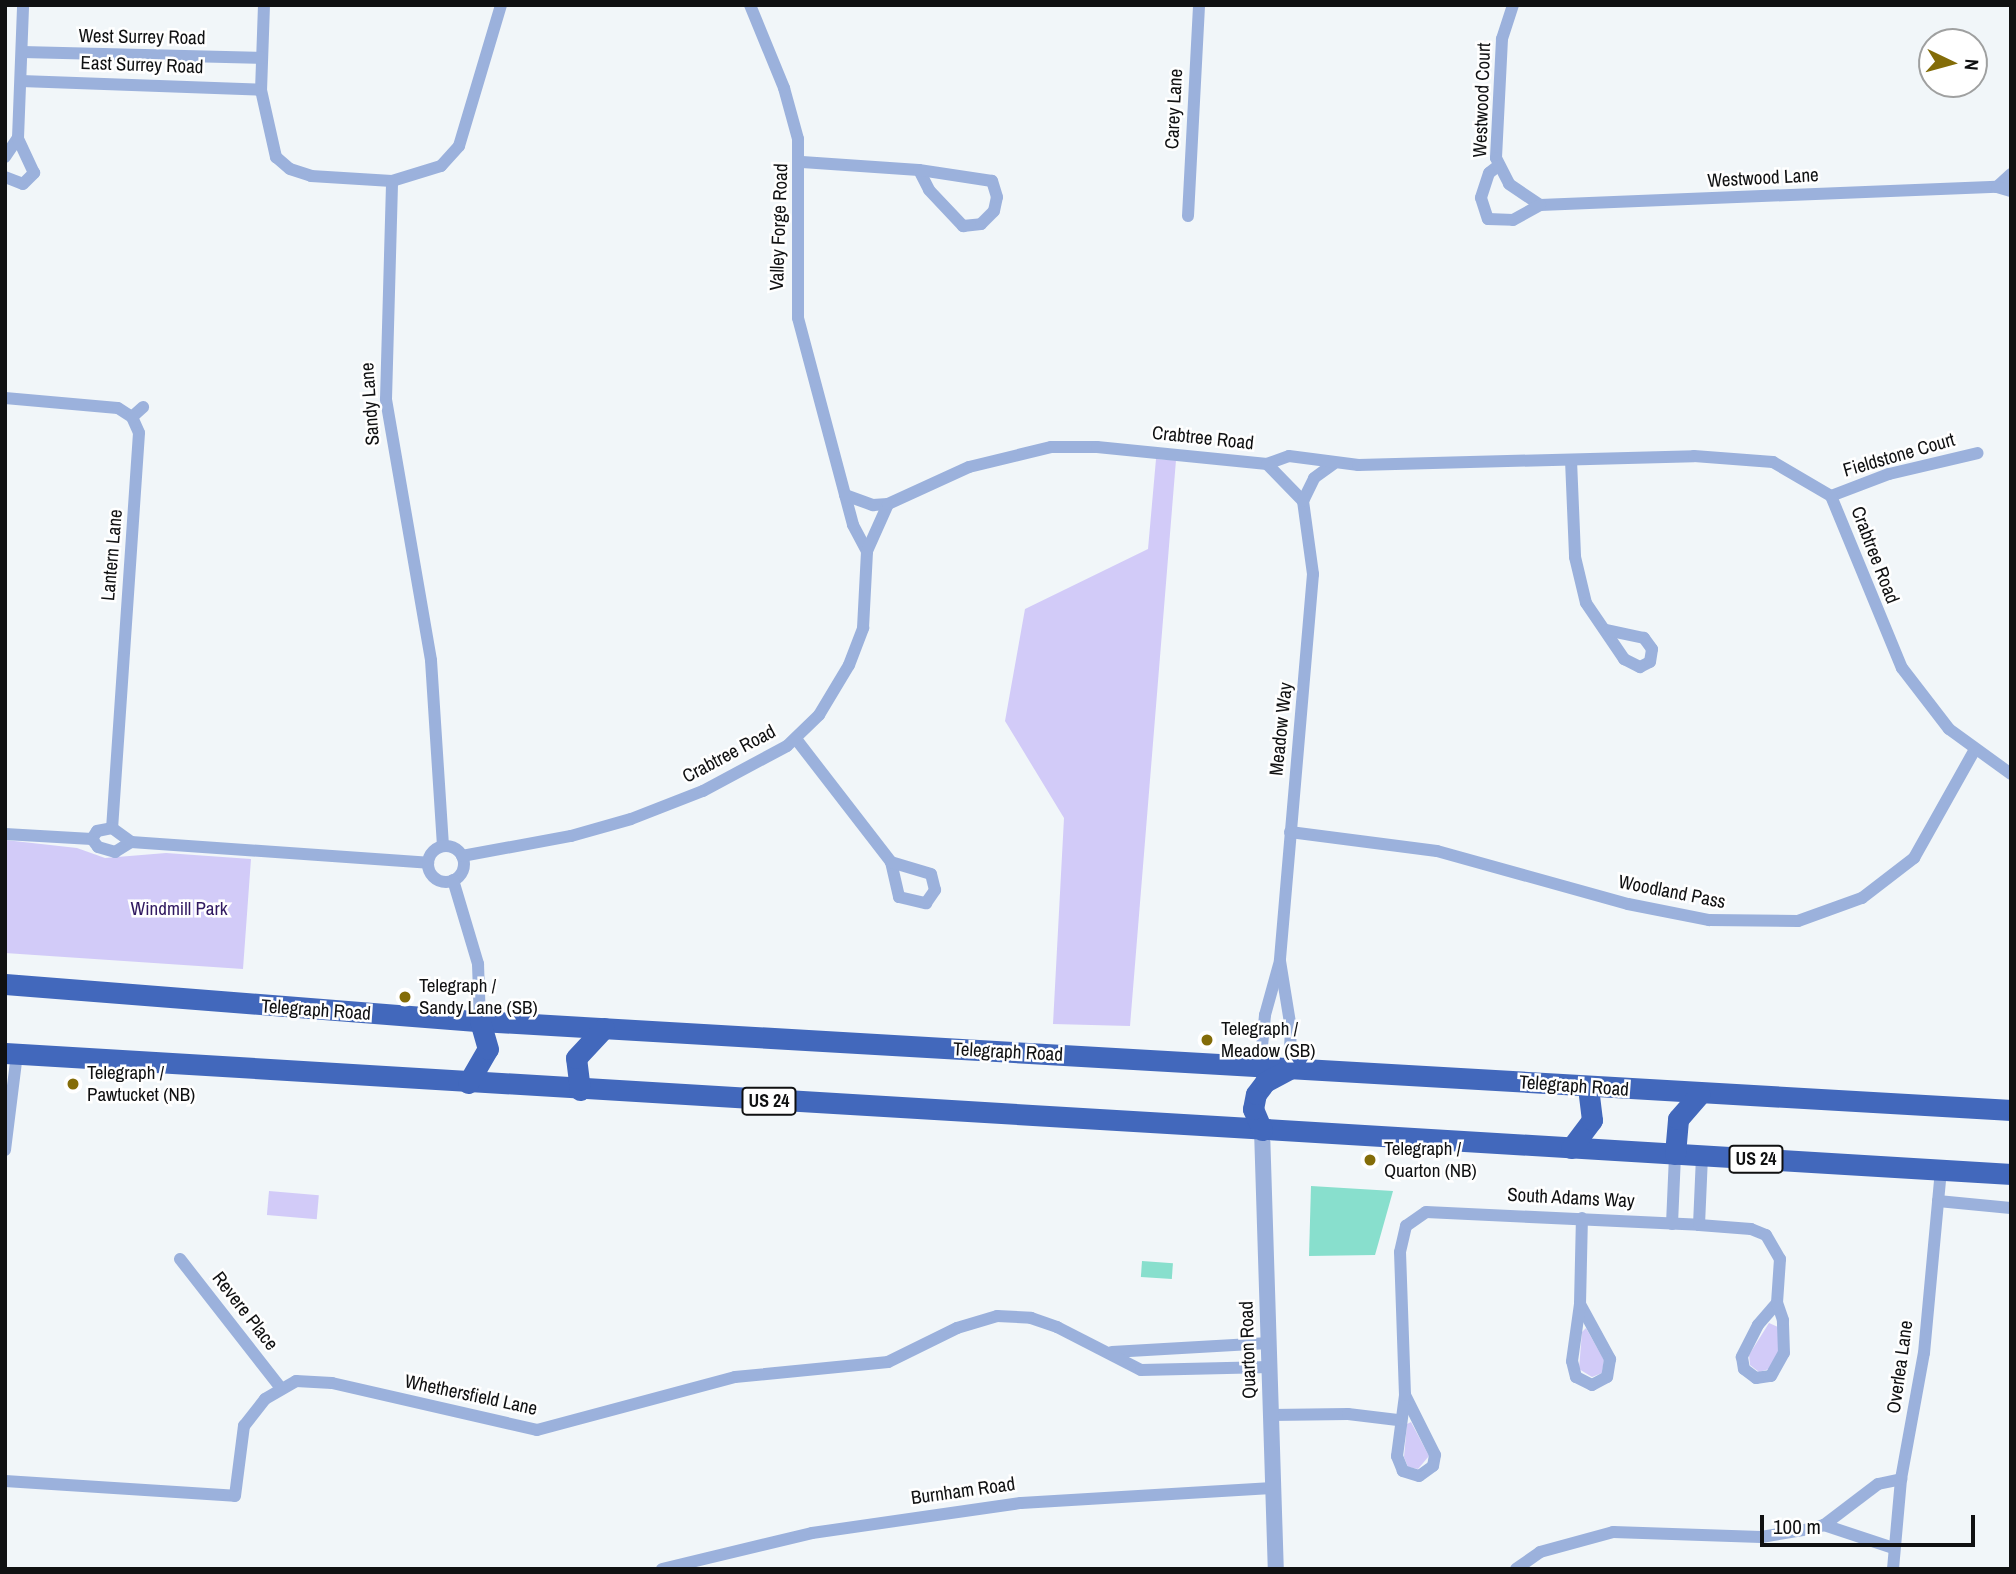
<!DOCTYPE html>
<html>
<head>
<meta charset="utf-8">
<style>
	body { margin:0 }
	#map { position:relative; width:2016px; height:1574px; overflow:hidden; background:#f1f6f9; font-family:"Archivo Narrow",sans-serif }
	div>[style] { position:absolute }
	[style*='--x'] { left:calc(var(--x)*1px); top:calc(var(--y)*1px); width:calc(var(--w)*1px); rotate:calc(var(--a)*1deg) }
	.green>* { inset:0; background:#d2cbf8; transform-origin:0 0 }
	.water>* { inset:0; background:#88dfcd; transform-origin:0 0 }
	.minor>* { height:12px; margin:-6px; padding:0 6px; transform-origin:6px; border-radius:6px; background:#9bb1dc }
	.minor>.ring { margin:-6px; padding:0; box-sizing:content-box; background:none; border:12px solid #9bb1dc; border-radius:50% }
	.tertiary>* { height:16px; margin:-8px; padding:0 8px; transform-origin:8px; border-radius:8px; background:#9bb1dc }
	.trunk>* { height:21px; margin:-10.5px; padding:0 10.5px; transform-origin:10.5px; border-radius:10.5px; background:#4268bc }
	.dots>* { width:19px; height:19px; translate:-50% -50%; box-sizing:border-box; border:4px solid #fff; border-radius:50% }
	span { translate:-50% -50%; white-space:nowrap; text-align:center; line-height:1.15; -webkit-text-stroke:5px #fff; paint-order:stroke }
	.shield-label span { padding:2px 5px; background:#fff; border:2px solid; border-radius:5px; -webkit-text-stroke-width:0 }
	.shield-label { font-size:18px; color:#101112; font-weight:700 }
	.street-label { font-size:19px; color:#101112 }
	.park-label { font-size:19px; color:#301960 }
	.poi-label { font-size:19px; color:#101112 }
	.left { translate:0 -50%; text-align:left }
	.frame { position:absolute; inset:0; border:7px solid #101112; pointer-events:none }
	.north { position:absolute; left:1918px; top:28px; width:70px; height:70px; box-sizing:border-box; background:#fff; border:2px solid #9fa0a0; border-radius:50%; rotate:95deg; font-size:19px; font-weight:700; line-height:28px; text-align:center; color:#101112 }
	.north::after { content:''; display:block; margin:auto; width:24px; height:32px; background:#836c08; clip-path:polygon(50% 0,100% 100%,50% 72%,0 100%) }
	.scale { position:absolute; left:1760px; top:1515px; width:215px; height:32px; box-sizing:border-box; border:4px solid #101112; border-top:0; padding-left:9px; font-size:21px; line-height:24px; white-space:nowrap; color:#101112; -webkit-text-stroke:5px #fff; paint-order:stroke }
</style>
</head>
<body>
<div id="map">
	<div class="green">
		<div style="clip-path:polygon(1156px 459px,1176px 460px,1130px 1026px,1053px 1024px,1064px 818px,1005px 721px,1025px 609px,1148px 549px)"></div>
		<div style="clip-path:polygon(5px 840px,77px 848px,105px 858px,166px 853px,251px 859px,243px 969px,5px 953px)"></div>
		<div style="left:269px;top:1191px;width:50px;height:24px;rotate:5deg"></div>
		<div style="clip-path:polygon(1769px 1323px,1778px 1327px,1778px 1353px,1769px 1369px,1759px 1372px,1750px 1365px,1749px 1355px)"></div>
		<div style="clip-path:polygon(1586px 1328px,1604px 1360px,1602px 1373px,1592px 1377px,1579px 1369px,1582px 1332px)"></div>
		<div style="clip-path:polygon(1411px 1422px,1429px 1456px,1418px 1469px,1408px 1467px,1404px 1457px,1407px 1424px)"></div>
	</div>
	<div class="water">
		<div style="clip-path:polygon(1311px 1186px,1393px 1191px,1375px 1255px,1309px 1256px)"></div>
		<div style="left:1142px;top:1261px;width:31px;height:16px;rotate:4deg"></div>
	</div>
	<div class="minor">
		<div style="--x:264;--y:5;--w:85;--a:92"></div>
		<div style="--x:261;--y:90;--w:69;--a:77.4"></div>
		<div style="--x:276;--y:157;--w:18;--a:41"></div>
		<div style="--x:290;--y:169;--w:22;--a:18"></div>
		<div style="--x:311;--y:176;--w:81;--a:3.5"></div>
		<div style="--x:750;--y:5;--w:90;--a:67.7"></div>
		<div style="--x:784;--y:88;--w:53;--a:74.6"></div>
		<div style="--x:798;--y:139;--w:179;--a:90"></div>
		<div style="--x:798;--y:318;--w:214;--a:75.1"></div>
		<div style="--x:853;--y:525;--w:30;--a:62"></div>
		<div style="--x:1513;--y:5;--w:36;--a:108"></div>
		<div style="--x:1502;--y:39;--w:119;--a:92.9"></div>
		<div style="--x:1496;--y:158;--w:29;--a:63"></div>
		<div style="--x:1509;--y:184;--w:37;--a:34"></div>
		<div style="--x:1540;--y:205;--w:457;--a:-2.3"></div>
		<div style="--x:1997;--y:187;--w:19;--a:-43"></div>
		<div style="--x:22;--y:52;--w:240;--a:1.4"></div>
		<div style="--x:21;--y:81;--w:240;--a:2.1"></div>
		<div style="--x:5;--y:157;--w:23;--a:-56"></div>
		<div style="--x:18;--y:138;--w:133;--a:-87.8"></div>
		<div style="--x:802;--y:162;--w:117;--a:3.9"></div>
		<div style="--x:919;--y:170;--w:22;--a:63"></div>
		<div style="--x:929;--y:190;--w:50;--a:46.6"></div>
		<div style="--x:963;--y:226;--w:18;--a:-6"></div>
		<div style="--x:981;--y:224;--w:18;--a:-45"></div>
		<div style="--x:994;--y:211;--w:14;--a:-78"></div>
		<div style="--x:997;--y:197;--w:17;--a:-107"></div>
		<div style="--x:992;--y:181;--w:74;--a:-171.4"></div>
		<div style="--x:1498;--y:166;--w:11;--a:142"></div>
		<div style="--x:1489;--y:173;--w:26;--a:108"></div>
		<div style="--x:1481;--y:198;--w:22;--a:72"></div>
		<div style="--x:1488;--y:219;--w:25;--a:2"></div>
		<div style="--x:1513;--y:220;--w:31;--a:-29"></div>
		<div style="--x:5;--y:177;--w:19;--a:21"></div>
		<div style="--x:23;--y:184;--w:16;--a:-45"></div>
		<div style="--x:34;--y:173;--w:38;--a:-115"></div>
		<div style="--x:1997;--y:187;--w:15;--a:16"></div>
		<div style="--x:1188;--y:216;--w:211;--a:-87"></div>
		<div style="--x:5;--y:398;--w:113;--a:5.1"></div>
		<div style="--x:118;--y:408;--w:17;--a:33"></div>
		<div style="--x:132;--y:417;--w:17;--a:66"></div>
		<div style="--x:139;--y:433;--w:396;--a:93.9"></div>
		<div style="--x:132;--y:417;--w:15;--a:-42"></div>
		<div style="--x:1571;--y:460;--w:97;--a:87.6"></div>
		<div style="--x:1575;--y:557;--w:47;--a:76.6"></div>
		<div style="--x:1586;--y:603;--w:68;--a:55.8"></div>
		<div style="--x:1624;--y:659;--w:18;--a:27"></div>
		<div style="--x:1640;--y:667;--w:11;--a:-27"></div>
		<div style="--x:1650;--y:662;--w:13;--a:-81"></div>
		<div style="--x:1652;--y:649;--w:14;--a:-126"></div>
		<div style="--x:1644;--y:638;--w:38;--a:-168"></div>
		<div style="--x:1267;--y:464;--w:52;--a:45.8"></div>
		<div style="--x:1303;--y:501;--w:74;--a:82.2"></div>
		<div style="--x:1313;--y:574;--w:388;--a:94.9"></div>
		<div style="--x:845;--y:495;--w:30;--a:20"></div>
		<div style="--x:873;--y:505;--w:15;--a:-4"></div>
		<div style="--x:1831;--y:496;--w:62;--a:-20.8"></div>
		<div style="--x:1889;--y:474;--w:91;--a:-13.3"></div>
		<div style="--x:1303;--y:501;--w:25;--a:-64"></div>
		<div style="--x:1314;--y:478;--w:24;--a:-36"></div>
		<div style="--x:796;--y:739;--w:155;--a:52.3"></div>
		<div style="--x:891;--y:862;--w:36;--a:77"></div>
		<div style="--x:899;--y:897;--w:28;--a:13"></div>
		<div style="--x:926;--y:903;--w:16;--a:-55"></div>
		<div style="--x:935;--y:890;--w:16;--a:-104"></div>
		<div style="--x:931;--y:874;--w:42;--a:-163.3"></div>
		<div style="--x:1290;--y:832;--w:148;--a:7.4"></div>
		<div style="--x:1437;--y:851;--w:198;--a:15.5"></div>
		<div style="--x:1628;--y:904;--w:83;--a:11.2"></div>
		<div style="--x:1709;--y:920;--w:89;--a:0.6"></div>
		<div style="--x:1798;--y:921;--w:68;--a:-19.8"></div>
		<div style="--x:1862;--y:898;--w:66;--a:-37.6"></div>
		<div style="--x:1914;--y:858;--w:123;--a:-60.7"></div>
		<div style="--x:5;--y:834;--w:87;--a:3.3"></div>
		<div style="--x:92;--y:839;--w:10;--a:53"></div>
		<div style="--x:98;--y:847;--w:18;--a:16"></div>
		<div style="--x:115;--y:852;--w:19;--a:-32"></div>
		<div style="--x:92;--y:839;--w:9;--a:-58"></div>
		<div style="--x:97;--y:831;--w:15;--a:-11"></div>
		<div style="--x:112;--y:828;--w:24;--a:36"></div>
		<div style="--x:131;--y:842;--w:298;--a:4"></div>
		<div style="--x:443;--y:846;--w:186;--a:-93.7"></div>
		<div style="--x:431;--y:660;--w:265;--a:-99.8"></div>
		<div style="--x:386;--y:399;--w:218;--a:-88.4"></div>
		<div style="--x:392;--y:181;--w:51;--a:-17"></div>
		<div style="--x:441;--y:166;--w:27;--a:-48"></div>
		<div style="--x:459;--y:146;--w:147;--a:-73.4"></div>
		<div class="ring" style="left:428px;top:846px;width:24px;height:24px"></div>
		<div style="--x:462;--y:856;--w:111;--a:-10.4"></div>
		<div style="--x:571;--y:836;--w:62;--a:-15.8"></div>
		<div style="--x:631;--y:819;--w:77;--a:-21.3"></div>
		<div style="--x:703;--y:791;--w:95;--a:-28.2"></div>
		<div style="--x:787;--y:746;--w:45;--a:-44.1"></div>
		<div style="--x:819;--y:715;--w:58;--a:-59"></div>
		<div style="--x:849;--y:665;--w:40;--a:-69"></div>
		<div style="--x:863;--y:628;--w:77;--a:-87"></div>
		<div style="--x:867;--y:551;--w:51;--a:-65.9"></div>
		<div style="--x:888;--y:504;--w:89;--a:-24.6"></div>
		<div style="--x:969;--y:467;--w:84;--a:-13.7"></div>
		<div style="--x:1051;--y:447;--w:46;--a:0"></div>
		<div style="--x:1097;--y:447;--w:171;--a:5.7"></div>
		<div style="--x:1267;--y:464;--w:23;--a:-20"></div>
		<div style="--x:1289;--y:456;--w:70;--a:7.4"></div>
		<div style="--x:1358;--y:465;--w:336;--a:-1.5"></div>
		<div style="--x:1694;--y:456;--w:79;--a:4.3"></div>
		<div style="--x:1773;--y:462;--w:67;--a:30.4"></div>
		<div style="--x:1831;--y:496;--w:186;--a:67.6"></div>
		<div style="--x:1902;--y:668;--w:77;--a:52.4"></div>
		<div style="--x:1949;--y:729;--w:77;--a:36"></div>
		<div style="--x:453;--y:880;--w:88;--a:73.4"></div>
		<div style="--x:478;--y:964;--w:57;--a:88"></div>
		<div style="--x:1260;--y:1067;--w:52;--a:-84.5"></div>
		<div style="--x:1265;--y:1015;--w:56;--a:-74.5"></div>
		<div style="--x:1280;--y:961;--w:69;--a:80.8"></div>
		<div style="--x:1291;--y:1029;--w:40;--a:92.9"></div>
		<div style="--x:5;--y:1150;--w:97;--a:-82.9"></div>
		<div style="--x:1938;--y:1201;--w:73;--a:5.5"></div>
		<div style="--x:1672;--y:1224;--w:70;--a:-87.5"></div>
		<div style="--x:1699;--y:1225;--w:70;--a:-87.5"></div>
		<div style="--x:180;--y:1259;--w:162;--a:52"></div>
		<div style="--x:1580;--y:1304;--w:63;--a:61.4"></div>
		<div style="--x:1610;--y:1359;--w:18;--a:99"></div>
		<div style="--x:1607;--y:1377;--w:17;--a:152"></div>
		<div style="--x:1592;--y:1385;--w:18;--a:-153"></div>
		<div style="--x:1576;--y:1377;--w:16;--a:-104"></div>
		<div style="--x:1572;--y:1361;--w:58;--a:-82"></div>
		<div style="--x:1580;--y:1304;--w:86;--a:-88.7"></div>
		<div style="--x:1112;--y:1352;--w:157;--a:-3.3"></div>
		<div style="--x:1405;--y:1395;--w:67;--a:63.4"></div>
		<div style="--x:1435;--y:1455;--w:11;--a:100"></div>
		<div style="--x:1433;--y:1466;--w:17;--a:144"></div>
		<div style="--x:1419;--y:1476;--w:17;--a:-163"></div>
		<div style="--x:1403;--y:1471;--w:16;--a:-112"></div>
		<div style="--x:1397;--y:1456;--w:62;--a:-82.5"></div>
		<div style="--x:1405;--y:1395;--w:143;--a:-92"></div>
		<div style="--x:1400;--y:1252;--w:27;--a:-77"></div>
		<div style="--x:1406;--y:1226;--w:24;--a:-35"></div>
		<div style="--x:1426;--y:1212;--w:273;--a:2.7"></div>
		<div style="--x:1699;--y:1225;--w:52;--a:4.4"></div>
		<div style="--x:1751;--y:1229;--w:16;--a:22"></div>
		<div style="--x:1766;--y:1235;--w:28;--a:60"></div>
		<div style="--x:1780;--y:1259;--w:44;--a:93.9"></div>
		<div style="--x:1777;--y:1303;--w:29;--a:131"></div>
		<div style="--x:1758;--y:1325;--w:36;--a:117"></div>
		<div style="--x:1742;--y:1357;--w:12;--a:81"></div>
		<div style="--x:1744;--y:1369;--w:15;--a:37"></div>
		<div style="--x:1756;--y:1378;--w:15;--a:-8"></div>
		<div style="--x:1771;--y:1376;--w:26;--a:-61"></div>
		<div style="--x:1784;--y:1353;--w:33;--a:-92"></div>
		<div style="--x:1783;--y:1320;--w:18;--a:-109"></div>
		<div style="--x:1271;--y:1415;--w:77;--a:-0.7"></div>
		<div style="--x:1348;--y:1414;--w:50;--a:6.8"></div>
		<div style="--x:5;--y:1481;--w:230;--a:3.7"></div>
		<div style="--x:235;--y:1496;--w:71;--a:-82.7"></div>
		<div style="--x:244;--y:1426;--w:34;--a:-52"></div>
		<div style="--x:265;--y:1399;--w:36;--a:-30"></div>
		<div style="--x:296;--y:1381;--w:36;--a:3"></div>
		<div style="--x:332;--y:1383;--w:210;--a:12.9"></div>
		<div style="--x:537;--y:1430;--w:205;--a:-15"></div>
		<div style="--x:735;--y:1377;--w:154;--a:-5.6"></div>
		<div style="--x:888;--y:1362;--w:77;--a:-26.2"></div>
		<div style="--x:957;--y:1328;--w:42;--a:-16.7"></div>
		<div style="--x:997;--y:1316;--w:34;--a:3"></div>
		<div style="--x:1031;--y:1318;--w:28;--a:19"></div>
		<div style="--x:1057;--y:1327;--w:94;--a:27.1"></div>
		<div style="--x:1141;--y:1370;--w:129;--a:-1.3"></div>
		<div style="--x:1824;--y:1525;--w:73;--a:18.4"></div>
		<div style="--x:662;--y:1569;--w:154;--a:-13.5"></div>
		<div style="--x:812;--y:1533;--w:211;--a:-8.2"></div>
		<div style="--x:1021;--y:1503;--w:253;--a:-3.4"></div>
		<div style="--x:1516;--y:1569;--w:29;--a:-35"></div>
		<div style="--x:1540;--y:1552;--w:76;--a:-15.3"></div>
		<div style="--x:1613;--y:1532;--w:148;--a:1.9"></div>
		<div style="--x:1761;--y:1537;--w:50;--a:-9.3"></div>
		<div style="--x:1810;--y:1529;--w:15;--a:-16"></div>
		<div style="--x:1824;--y:1525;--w:68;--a:-37.2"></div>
		<div style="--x:1878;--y:1484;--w:24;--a:-12"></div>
		<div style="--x:1893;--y:1569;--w:90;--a:-84.9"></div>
		<div style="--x:1901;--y:1479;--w:128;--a:-79.7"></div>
		<div style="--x:1924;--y:1353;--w:185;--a:-84.7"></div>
	</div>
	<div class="tertiary">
		<div style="--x:1262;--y:1130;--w:439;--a:88.2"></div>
	</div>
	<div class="trunk">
		<div style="--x:5;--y:984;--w:476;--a:4.5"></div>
		<div style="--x:480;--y:1021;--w:1534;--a:3.33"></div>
		<div style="--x:5;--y:1053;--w:2010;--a:3.45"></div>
		<div style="--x:468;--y:1083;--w:39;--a:-60"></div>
		<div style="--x:488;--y:1049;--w:29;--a:-106"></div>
		<div style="--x:580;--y:1090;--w:32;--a:-97"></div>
		<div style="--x:576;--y:1058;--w:41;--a:-47"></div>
		<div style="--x:1262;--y:1130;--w:23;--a:-113"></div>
		<div style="--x:1253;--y:1109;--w:15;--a:-79"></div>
		<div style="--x:1256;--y:1094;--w:15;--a:-53"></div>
		<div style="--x:1265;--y:1082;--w:27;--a:-28"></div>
		<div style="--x:1571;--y:1148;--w:35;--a:-53"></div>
		<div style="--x:1592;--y:1120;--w:33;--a:-97"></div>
		<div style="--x:1675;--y:1154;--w:35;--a:-85"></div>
		<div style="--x:1678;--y:1119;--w:33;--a:-49"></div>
	</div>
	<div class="dots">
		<div style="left:405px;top:997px;background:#836c08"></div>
		<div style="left:1207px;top:1040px;background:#836c08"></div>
		<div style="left:73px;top:1084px;background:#836c08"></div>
		<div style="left:1370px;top:1160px;background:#836c08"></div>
	</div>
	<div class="shield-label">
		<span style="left:769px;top:1101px">US 24</span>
		<span style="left:1756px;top:1159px">US 24</span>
	</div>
	<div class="street-label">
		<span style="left:142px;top:37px;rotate:1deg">West Surrey Road</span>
		<span style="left:142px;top:65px;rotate:2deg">East Surrey Road</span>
		<span style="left:1482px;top:100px;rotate:-88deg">Westwood Court</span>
		<span style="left:1174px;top:109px;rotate:-87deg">Carey Lane</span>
		<span style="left:1763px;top:178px;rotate:-3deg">Westwood Lane</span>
		<span style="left:779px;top:227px;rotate:-88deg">Valley Forge Road</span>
		<span style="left:370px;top:404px;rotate:-94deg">Sandy Lane</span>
		<span style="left:1203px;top:438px;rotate:6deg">Crabtree Road</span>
		<span style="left:1899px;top:455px;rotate:-16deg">Fieldstone Court</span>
		<span style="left:112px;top:555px;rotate:-85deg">Lantern Lane</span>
		<span style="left:1875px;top:555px;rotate:69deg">Crabtree Road</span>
		<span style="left:1281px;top:729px;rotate:-84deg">Meadow Way</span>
		<span style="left:729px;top:754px;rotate:-28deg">Crabtree Road</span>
		<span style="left:1672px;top:892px;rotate:11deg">Woodland Pass</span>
		<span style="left:316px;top:1010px;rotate:4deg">Telegraph Road</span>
		<span style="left:1008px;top:1052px;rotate:3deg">Telegraph Road</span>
		<span style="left:1574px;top:1086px;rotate:4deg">Telegraph Road</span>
		<span style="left:1571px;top:1198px;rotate:3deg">South Adams Way</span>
		<span style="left:245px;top:1311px;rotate:52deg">Revere Place</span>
		<span style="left:1248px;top:1350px;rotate:-92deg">Quarton Road</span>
		<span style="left:1900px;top:1367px;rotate:-82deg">Overlea Lane</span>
		<span style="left:471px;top:1395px;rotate:12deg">Whethersfield Lane</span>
		<span style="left:963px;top:1491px;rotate:-8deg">Burnham Road</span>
	</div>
	<div class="park-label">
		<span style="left:179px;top:909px">Windmill Park</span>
	</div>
	<div class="poi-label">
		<span class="left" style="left:419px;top:997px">Telegraph /<br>Sandy Lane (SB)</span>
		<span class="left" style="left:1221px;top:1040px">Telegraph /<br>Meadow (SB)</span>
		<span class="left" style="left:87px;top:1084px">Telegraph /<br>Pawtucket (NB)</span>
		<span class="left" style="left:1384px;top:1160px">Telegraph /<br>Quarton (NB)</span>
	</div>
	<div class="frame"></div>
	<div class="north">N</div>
	<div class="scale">100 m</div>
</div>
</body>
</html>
